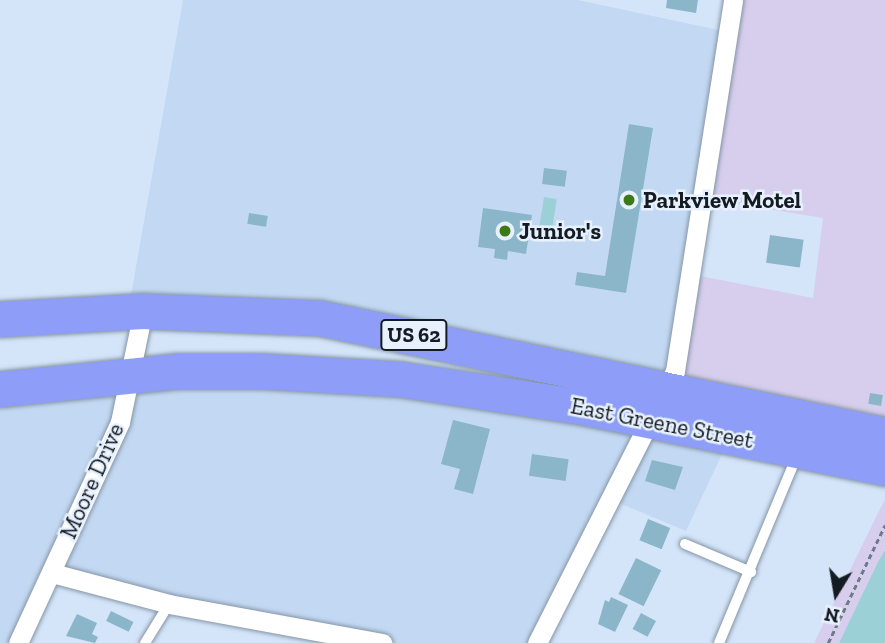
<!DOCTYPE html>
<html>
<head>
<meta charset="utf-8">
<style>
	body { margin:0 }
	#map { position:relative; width:885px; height:643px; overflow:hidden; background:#d4e5f9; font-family:"Zilla Slab",serif }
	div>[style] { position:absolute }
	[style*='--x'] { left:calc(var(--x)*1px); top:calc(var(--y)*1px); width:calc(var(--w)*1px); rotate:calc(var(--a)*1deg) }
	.built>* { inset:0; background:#c3d9f3 }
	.green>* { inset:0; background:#d7ceee }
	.water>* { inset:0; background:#9cd0d7; transform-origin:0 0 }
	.building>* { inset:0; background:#8bb6ca; transform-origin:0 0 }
	.path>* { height:2.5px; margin-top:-1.25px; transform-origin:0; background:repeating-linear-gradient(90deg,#6e7a87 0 5px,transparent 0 8.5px) }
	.roads { filter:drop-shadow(0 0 2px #8595a7) drop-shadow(0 0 2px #8595a7) }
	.lane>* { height:10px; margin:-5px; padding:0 5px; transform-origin:5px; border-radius:5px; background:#fff }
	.street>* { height:19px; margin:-9.5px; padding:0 9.5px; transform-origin:9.5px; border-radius:9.5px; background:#fff }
	.highway>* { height:35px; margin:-17.5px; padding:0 17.5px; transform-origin:17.5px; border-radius:17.5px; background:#8d9df8 }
	.dots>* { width:19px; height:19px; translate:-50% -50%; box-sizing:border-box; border:4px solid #e7f1fd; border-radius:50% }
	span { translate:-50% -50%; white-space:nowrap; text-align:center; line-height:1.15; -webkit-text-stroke:5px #e7f1fd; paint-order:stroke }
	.shield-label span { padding:2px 5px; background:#e7f1fd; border:2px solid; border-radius:5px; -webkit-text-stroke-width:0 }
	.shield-label { font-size:21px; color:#151b22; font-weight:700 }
	.poi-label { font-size:23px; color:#151b22; font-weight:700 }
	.left { translate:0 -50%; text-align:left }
	.street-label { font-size:23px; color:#151b22 }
	.north { position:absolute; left:801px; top:559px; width:70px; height:70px; -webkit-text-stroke:5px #e7f1fd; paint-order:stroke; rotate:191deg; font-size:19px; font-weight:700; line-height:28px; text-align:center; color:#151b22 }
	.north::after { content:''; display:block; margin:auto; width:24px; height:32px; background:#151b22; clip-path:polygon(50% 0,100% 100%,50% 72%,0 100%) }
</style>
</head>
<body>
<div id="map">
	<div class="built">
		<div style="clip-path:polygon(183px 0,578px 0,728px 32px,669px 388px,447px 341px,128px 312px)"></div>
		<div style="clip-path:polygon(262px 371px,730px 437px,686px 531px,607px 498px,537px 643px,382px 643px,52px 573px,18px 643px,0 643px,0 389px)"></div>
	</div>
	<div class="green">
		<div style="clip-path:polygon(733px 0,885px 0,885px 435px,669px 388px,690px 274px,813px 298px,823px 218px,702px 198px)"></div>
		<div style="clip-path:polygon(885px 499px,885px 550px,839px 643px,814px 643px)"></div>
	</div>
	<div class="water">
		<div style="left:544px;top:197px;width:13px;height:29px;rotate:9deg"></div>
		<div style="clip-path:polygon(885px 550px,885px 643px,839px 643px,878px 562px)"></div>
	</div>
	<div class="building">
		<div style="clip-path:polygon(667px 0,698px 0,696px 13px,666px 8px)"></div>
		<div style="clip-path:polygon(629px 124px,653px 128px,626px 293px,575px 285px,577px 272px,605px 276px)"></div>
		<div style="left:544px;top:168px;width:23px;height:16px;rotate:7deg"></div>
		<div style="clip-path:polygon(483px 208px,532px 215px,526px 254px,508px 251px,507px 260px,494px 258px,495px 249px,478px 247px)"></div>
		<div style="left:249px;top:213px;width:19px;height:11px;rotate:9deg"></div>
		<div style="left:770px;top:235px;width:34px;height:28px;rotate:8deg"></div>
		<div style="left:870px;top:393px;width:13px;height:11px;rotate:9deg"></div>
		<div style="clip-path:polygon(453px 420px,490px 429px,473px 494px,454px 489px,460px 469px,441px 464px)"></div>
		<div style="left:532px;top:454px;width:37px;height:22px;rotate:8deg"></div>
		<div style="clip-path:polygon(652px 460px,683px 467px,675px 490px,645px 481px)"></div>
		<div style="left:648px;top:519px;width:24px;height:23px;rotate:22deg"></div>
		<div style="left:636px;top:558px;width:28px;height:40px;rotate:26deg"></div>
		<div style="clip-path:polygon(611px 597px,628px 605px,615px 632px,598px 624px,605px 600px,609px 602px)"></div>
		<div style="left:111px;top:611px;width:25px;height:11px;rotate:26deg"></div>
		<div style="left:641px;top:613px;width:17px;height:18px;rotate:28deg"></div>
		<div style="clip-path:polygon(77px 614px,97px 623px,92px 634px,98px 637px,95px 643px,66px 636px)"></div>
	</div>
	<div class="path">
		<div style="--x:828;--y:643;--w:131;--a:-64.2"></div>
	</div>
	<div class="roads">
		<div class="lane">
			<div style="--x:685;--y:544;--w:72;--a:23"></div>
			<div style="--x:145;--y:643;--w:46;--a:-58.4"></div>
			<div style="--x:719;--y:643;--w:200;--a:-67.4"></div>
		</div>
		<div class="street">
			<div style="--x:52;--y:573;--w:121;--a:14.8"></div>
			<div style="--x:169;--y:604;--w:217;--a:10.4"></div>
			<div style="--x:18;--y:643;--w:243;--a:-65.2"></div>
			<div style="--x:120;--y:422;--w:113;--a:-78.3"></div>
			<div style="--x:537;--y:643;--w:305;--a:-63.1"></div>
			<div style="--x:675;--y:371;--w:376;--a:-81.1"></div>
		</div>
		<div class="highway">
			<div style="--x:0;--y:319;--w:143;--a:-3.2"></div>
			<div style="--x:143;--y:311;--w:177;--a:2.3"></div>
			<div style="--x:320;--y:318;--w:577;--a:11.7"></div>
			<div style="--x:0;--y:389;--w:179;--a:-5.8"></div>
			<div style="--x:178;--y:371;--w:84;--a:0"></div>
			<div style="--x:262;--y:371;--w:138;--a:3.3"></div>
			<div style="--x:400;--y:379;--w:185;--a:8.7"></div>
			<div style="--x:583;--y:407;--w:308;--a:11.4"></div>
		</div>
	</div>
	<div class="dots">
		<div style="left:629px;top:200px;background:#3b7a17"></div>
		<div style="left:505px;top:231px;background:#3b7a17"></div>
	</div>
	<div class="shield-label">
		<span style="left:414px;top:335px">US 62</span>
	</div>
	<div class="poi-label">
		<span class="left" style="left:643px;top:200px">Parkview Motel</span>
		<span class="left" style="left:519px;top:231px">Junior's</span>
	</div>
	<div class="street-label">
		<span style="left:662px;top:423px;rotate:11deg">East Greene Street</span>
		<span style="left:92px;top:481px;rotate:-66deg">Moore Drive</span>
	</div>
	<div class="north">N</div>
</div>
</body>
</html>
